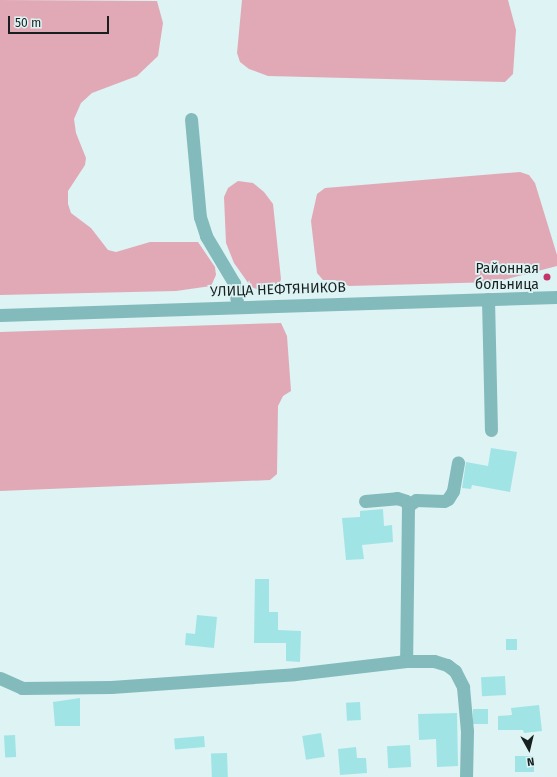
<!DOCTYPE html>
<html>
<head>
<meta charset="utf-8">
<style>
	body { margin:0 }
	#map { position:relative; width:557px; height:777px; overflow:hidden; background:#ddf3f4; font-family:"Fira Sans",sans-serif }
	div>[style] { position:absolute }
	[style*='--x'] { left:calc(var(--x)*1px); top:calc(var(--y)*1px); width:calc(var(--w)*1px); rotate:calc(var(--a)*1deg) }
	.forest>* { inset:0; background:#e1a9b5 }
	.building>* { inset:0; background:#a1e4e6; transform-origin:0 0 }
	.minor>* { height:13px; margin:-6.5px; padding:0 6.5px; transform-origin:6.5px; border-radius:6.5px; background:#83babb }
	.dots>* { width:11px; height:11px; translate:-50% -50%; box-sizing:border-box; border:2px solid #ddf3f4; border-radius:50% }
	span { translate:-50% -50%; white-space:nowrap; text-align:center; line-height:1.15; -webkit-text-stroke:3.5px #ddf3f4; paint-order:stroke }
	.poi-label { font-size:14px; color:#171f1f }
	.right { translate:-100% -50%; text-align:right }
	.street-label { font-size:14px; color:#171f1f }
	.north { position:absolute; left:509px; top:729px; width:40px; height:40px; -webkit-text-stroke:3px #ddf3f4; paint-order:stroke; rotate:172deg; font-size:11px; font-weight:700; line-height:16px; text-align:center; color:#171f1f }
	.north::after { content:''; display:block; margin:auto; width:14px; height:18px; background:#171f1f; clip-path:polygon(50% 0,100% 100%,50% 72%,0 100%) }
	.scale { position:absolute; left:8px; top:16px; width:101px; height:18px; box-sizing:border-box; border:2px solid #171f1f; border-top:0; padding-left:5px; font-size:12px; line-height:14px; white-space:nowrap; color:#171f1f; -webkit-text-stroke:3px #ddf3f4; paint-order:stroke }
</style>
</head>
<body>
<div id="map">
	<div class="forest">
		<div style="clip-path:polygon(0 0,157px 1px,163px 23px,158px 56px,137px 76px,92px 93px,81px 103px,74px 119px,76px 133px,86px 158px,85px 165px,68px 191px,68px 204px,71px 213px,91px 228px,108px 250px,116px 252px,150px 242px,198px 242px,215px 267px,216px 275px,211px 286px,176px 291px,0 295px)"></div>
		<div style="clip-path:polygon(242px 0,508px 0,516px 30px,513px 74px,505px 82px,268px 76px,249px 69px,240px 62px,237px 53px)"></div>
		<div style="clip-path:polygon(520px 172px,529px 175px,535px 183px,557px 255px,557px 266px,496px 282px,349px 286px,335px 280px,323px 280px,317px 273px,311px 221px,317px 194px,325px 188px)"></div>
		<div style="clip-path:polygon(238px 181px,253px 183px,264px 192px,273px 204px,281px 279px,279px 286px,262px 291px,251px 287px,234px 263px,226px 243px,224px 197px,228px 188px)"></div>
		<div style="clip-path:polygon(281px 323px,287px 336px,291px 391px,283px 396px,278px 406px,277px 474px,270px 480px,0 491px,0 332px)"></div>
	</div>
	<div class="building">
		<div style="clip-path:polygon(491px 448px,517px 452px,510px 492px,472px 485px,471px 489px,462px 488px,466px 462px,488px 466px)"></div>
		<div style="clip-path:polygon(383px 509px,384px 526px,392px 525px,393px 542px,362px 545px,364px 559px,346px 560px,342px 518px,360px 517px,360px 511px)"></div>
		<div style="clip-path:polygon(255px 579px,269px 579px,269px 612px,278px 612px,278px 630px,301px 631px,300px 662px,286px 661px,286px 643px,254px 643px)"></div>
		<div style="clip-path:polygon(197px 615px,217px 617px,214px 648px,185px 645px,186px 633px,195px 634px)"></div>
		<div style="left:506px;top:639px;width:11px;height:11px"></div>
		<div style="left:505px;top:676px;width:19px;height:24px;rotate:87deg"></div>
		<div style="clip-path:polygon(80px 698px,80px 726px,55px 726px,53px 702px)"></div>
		<div style="left:360px;top:702px;width:18px;height:14px;rotate:87deg"></div>
		<div style="clip-path:polygon(539px 705px,542px 731px,524px 733px,523px 730px,498px 730px,498px 716px,512px 715px,511px 708px)"></div>
		<div style="left:488px;top:709px;width:15px;height:15px;rotate:90deg"></div>
		<div style="clip-path:polygon(457px 713px,458px 766px,437px 767px,436px 739px,419px 740px,418px 714px)"></div>
		<div style="left:321px;top:733px;width:24px;height:19px;rotate:81deg"></div>
		<div style="left:15px;top:735px;width:22px;height:11px;rotate:87deg"></div>
		<div style="left:204px;top:736px;width:11px;height:30px;rotate:85deg"></div>
		<div style="left:410px;top:745px;width:22px;height:23px;rotate:87deg"></div>
		<div style="clip-path:polygon(356px 747px,357px 758px,366px 758px,367px 773px,340px 775px,338px 749px)"></div>
		<div style="left:227px;top:753px;width:24px;height:16px;rotate:88deg"></div>
		<div style="left:534px;top:756px;width:16px;height:19px;rotate:90deg"></div>
	</div>
	<div class="minor">
		<div style="--x:191;--y:119;--w:98;--a:84.8"></div>
		<div style="--x:200;--y:217;--w:20;--a:72"></div>
		<div style="--x:206;--y:236;--w:55;--a:59.2"></div>
		<div style="--x:234;--y:283;--w:24;--a:81"></div>
		<div style="--x:488;--y:299;--w:131;--a:88.7"></div>
		<div style="--x:0;--y:315;--w:557;--a:-1.85"></div>
		<div style="--x:365;--y:501;--w:32;--a:-5"></div>
		<div style="--x:397;--y:498;--w:9;--a:18"></div>
		<div style="--x:406;--y:501;--w:5;--a:68"></div>
		<div style="--x:408;--y:506;--w:155;--a:90.7"></div>
		<div style="--x:408;--y:506;--w:10;--a:-37"></div>
		<div style="--x:416;--y:500;--w:28;--a:2"></div>
		<div style="--x:444;--y:501;--w:4;--a:-27"></div>
		<div style="--x:448;--y:499;--w:9;--a:-58"></div>
		<div style="--x:453;--y:491;--w:29;--a:-80"></div>
		<div style="--x:0;--y:678;--w:24;--a:24"></div>
		<div style="--x:22;--y:688;--w:89;--a:-0.6"></div>
		<div style="--x:111;--y:687;--w:184;--a:-4"></div>
		<div style="--x:295;--y:674;--w:112;--a:-6.7"></div>
		<div style="--x:406;--y:661;--w:28;--a:0"></div>
		<div style="--x:434;--y:661;--w:14;--a:17"></div>
		<div style="--x:447;--y:665;--w:10;--a:37"></div>
		<div style="--x:455;--y:671;--w:18;--a:63"></div>
		<div style="--x:463;--y:687;--w:44;--a:84.8"></div>
		<div style="--x:467;--y:731;--w:46;--a:91.2"></div>
	</div>
	<div class="dots">
		<div style="left:547px;top:277px;background:#c23566"></div>
	</div>
	<div class="poi-label">
		<span class="right" style="left:539px;top:277px">Районная<br>больница</span>
	</div>
	<div class="street-label">
		<span style="left:278px;top:290px;rotate:-2deg">УЛИЦА НЕФТЯНИКОВ</span>
	</div>
	<div class="north">N</div>
	<div class="scale">50 m</div>
</div>
</body>
</html>
